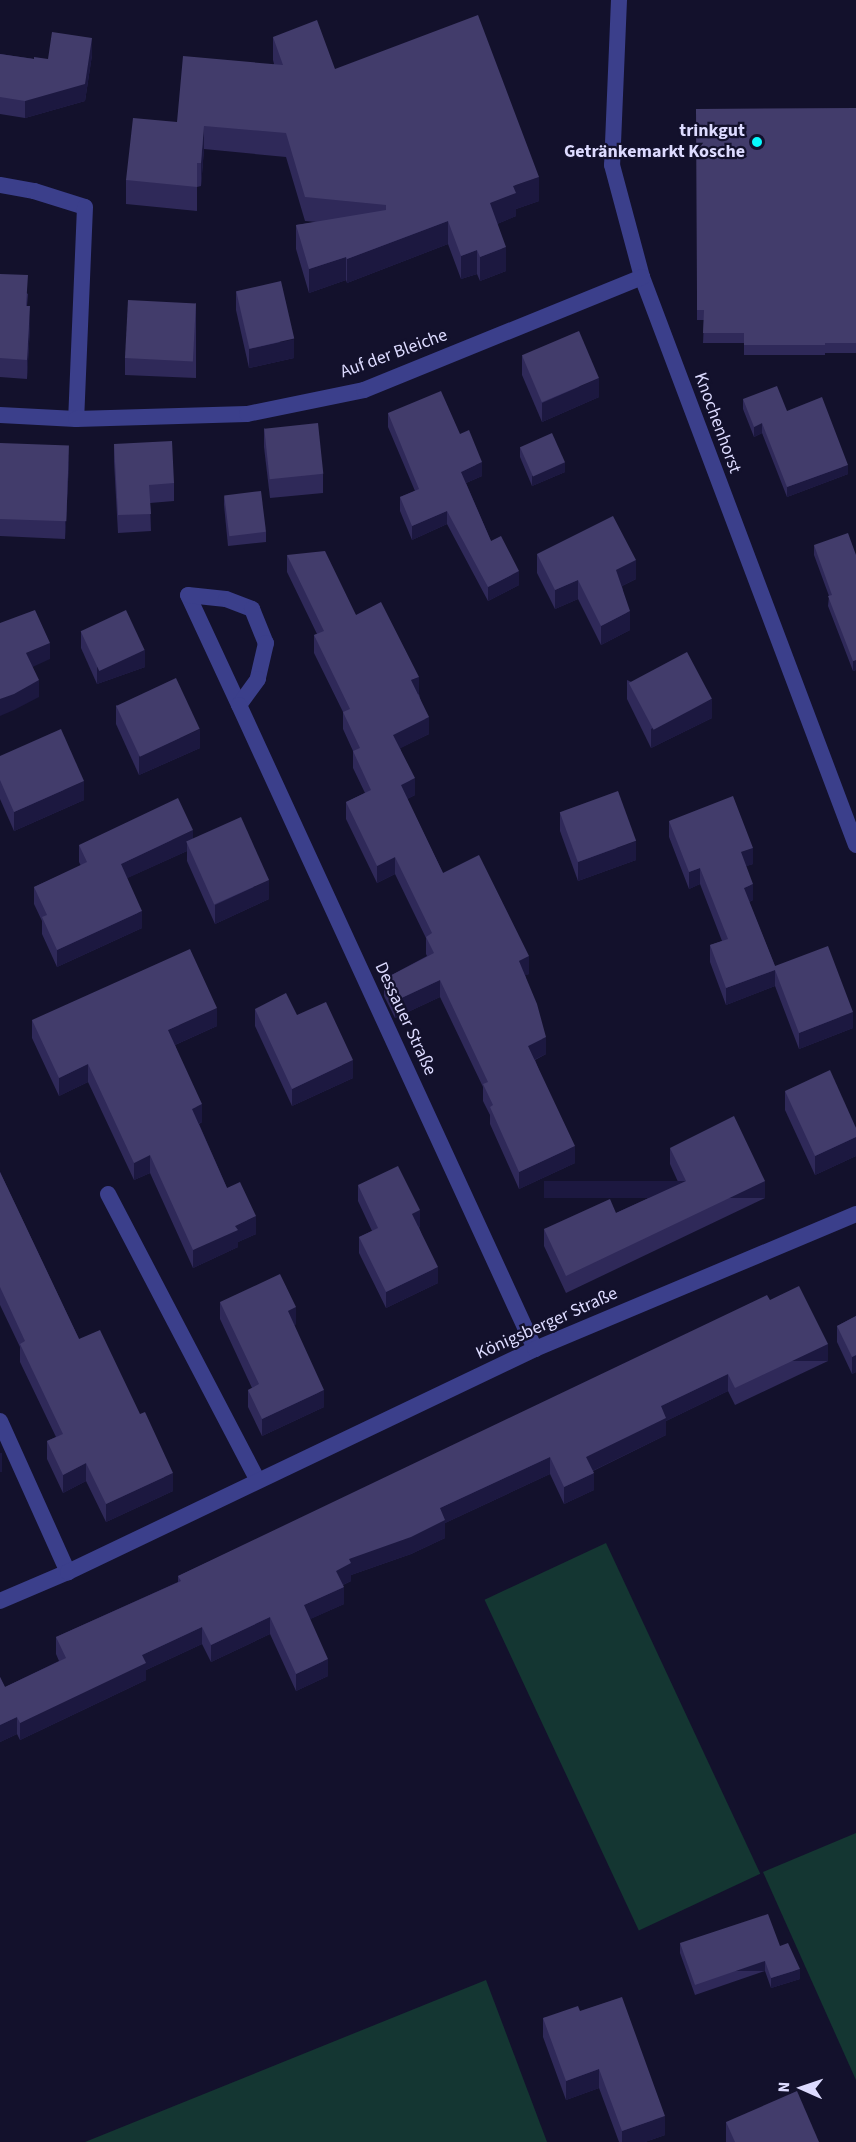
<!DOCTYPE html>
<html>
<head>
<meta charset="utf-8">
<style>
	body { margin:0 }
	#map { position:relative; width:856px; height:2142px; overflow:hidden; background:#13112c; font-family:"Source Sans 3",sans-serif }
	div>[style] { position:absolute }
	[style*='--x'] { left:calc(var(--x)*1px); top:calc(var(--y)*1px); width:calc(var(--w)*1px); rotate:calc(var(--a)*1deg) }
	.green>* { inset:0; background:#143632; transform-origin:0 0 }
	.minor>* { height:16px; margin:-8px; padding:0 8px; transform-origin:8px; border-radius:8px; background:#3b3f8b }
	.wall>* { inset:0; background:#2f2959 }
	.shaded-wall>* { inset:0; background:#1c1840; transform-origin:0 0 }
	.building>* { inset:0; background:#423c6b; transform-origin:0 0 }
	.dots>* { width:16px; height:16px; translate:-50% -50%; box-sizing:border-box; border:3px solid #13112c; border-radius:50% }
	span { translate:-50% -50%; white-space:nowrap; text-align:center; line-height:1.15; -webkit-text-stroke:4.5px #13112c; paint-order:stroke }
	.poi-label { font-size:18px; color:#dddbff; font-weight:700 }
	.right { translate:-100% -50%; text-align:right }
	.street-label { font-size:18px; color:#dddbff }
	.north { position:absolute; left:772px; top:2058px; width:60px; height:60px; -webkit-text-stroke:4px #13112c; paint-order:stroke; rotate:273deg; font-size:16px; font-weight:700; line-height:24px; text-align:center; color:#dddbff }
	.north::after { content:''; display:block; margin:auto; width:21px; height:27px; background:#dddbff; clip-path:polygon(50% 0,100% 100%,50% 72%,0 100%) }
</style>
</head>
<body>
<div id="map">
	<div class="green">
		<div style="left:606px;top:1543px;width:365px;height:134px;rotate:65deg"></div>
		<div style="clip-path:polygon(856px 1833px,856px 2080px,763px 1872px)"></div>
		<div style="clip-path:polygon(486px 1980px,547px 2142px,85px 2142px)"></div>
	</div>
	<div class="minor">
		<div style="--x:619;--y:0;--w:165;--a:92.4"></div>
		<div style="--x:612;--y:165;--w:116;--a:75"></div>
		<div style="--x:642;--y:277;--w:607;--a:69.36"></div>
		<div style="--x:0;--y:185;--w:35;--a:10"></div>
		<div style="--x:34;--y:191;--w:53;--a:17.4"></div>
		<div style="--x:85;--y:207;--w:212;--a:92.4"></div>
		<div style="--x:0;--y:415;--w:76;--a:3"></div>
		<div style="--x:76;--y:419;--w:171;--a:-1.7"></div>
		<div style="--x:247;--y:414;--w:119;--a:-11.6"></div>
		<div style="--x:364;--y:390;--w:300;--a:-22.1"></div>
		<div style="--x:239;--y:705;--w:121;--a:-114.9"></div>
		<div style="--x:188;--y:595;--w:38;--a:6"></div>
		<div style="--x:226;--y:599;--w:28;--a:21"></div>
		<div style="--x:252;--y:609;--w:37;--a:68"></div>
		<div style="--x:266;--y:643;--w:37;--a:103"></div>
		<div style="--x:258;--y:679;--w:32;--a:126"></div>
		<div style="--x:239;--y:705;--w:709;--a:65.32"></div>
		<div style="--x:108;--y:1194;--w:322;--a:62.4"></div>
		<div style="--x:0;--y:1421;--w:166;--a:65.8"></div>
		<div style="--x:0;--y:1601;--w:74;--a:-23.1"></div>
		<div style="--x:68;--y:1572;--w:518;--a:-25.53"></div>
		<div style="--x:535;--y:1349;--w:348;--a:-22.8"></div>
	</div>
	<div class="wall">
		<div style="clip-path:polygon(273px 37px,335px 69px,539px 201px,516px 209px,516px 216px,497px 224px,506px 271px,480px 281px,477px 274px,461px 279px,448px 244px,347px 283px,346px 280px,309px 293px,296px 249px,296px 225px,317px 222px,305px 221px,286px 157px,204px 149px,201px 186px,197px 187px,197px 211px,126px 204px,126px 180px,177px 122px,274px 64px,273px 60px)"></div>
		<div style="clip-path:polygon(0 54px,34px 59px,48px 59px,92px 55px,85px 101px,25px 118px,0 114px)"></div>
		<div style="clip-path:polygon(856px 108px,856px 353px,825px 353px,825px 355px,744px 355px,744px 343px,703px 343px,704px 320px,697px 320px,697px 306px)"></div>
		<div style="clip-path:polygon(0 274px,28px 294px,27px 306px,30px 326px,27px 379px,0 377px)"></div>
		<div style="clip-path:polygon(236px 291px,294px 358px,249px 368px,236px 310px)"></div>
		<div style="clip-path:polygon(196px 303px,196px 378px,125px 375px,125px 358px)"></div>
		<div style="clip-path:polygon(522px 356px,599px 397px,542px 422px,522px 375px)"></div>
		<div style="clip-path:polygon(743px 399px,787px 411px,848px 474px,787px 497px,762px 433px,754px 437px,743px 409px)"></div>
		<div style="clip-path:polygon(388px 413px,460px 434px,482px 476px,466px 483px,491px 541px,519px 585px,488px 601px,447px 524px,412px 540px,400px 511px,400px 497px,415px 491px,388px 427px)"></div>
		<div style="clip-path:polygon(264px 428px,323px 474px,323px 493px,270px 498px,264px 447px)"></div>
		<div style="clip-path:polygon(0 443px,69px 463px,65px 539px,0 536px)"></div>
		<div style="clip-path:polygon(114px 444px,174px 483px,174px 501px,150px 503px,151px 531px,118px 533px,114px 462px)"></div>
		<div style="clip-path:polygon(520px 447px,565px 472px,532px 486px,520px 457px)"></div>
		<div style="clip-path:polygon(224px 496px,266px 532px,266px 542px,228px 546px,224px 505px)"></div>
		<div style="clip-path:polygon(814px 545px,856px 555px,856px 670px,853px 671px,828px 606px,829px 596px,814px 555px)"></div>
		<div style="clip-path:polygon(537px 554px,636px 579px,622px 586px,630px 630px,601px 645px,578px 599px,555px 609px,537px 573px)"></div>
		<div style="clip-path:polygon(287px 555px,356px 615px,419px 694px,429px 734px,400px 748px,415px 795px,407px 799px,443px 873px,529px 974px,525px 975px,546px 1054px,535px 1060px,575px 1163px,519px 1189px,490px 1124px,490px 1115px,483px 1101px,483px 1087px,440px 997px,395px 1018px,384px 996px,384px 979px,427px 956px,426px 954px,426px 938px,395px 874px,377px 883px,346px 819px,346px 802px,365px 793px,353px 768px,353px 751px,343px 729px,343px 712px,314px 653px,314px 635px,317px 634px,287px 572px)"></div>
		<div style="clip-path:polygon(81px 631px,145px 667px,97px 684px,81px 648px)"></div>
		<div style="clip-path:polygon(627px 680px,712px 718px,651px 748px,627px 699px)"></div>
		<div style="clip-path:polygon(116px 705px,200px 748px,139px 775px,116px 724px)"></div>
		<div style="clip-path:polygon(0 756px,84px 800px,14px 831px,0 799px)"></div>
		<div style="clip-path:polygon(560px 812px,636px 860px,578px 881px,560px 831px)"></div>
		<div style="clip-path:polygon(669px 821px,753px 864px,746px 866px,753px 900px,749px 902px,775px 966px,853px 1028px,799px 1049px,775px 986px,726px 1005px,710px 962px,710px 945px,722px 941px,700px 884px,689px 889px,669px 837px)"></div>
		<div style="clip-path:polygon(193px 839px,269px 899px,215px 924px,187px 861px,187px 851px,127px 878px,142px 928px,57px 967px,42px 934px,42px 921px,34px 904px,34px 887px,81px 866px,79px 862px,79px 845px)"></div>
		<div style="clip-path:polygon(255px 1009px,297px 1015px,353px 1078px,292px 1106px,255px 1026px)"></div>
		<div style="clip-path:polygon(32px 1020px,217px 1026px,175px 1045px,202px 1122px,199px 1124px,227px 1188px,256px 1234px,238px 1242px,238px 1247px,193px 1268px,150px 1173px,134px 1180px,88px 1082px,59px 1096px,32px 1038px)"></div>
		<div style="clip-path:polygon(785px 1091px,856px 1128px,856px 1156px,815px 1175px,785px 1110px)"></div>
		<div style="clip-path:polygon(670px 1148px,765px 1198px,566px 1293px,544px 1246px,544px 1229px,616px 1213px,679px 1184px,670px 1164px)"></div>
		<div style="clip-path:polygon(0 1172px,79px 1339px,173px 1491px,106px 1522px,86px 1481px,63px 1493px,47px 1459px,47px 1441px,56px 1437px,20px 1362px,20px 1347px,0 1305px)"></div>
		<div style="clip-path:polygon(358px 1185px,420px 1226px,419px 1227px,438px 1283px,386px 1308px,359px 1253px,359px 1237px,372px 1231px,358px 1201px)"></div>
		<div style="clip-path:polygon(770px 1300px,828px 1361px,735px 1405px,728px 1391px,666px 1421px,666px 1435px,593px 1471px,594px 1490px,564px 1504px,550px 1474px,445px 1523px,445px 1538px,411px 1554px,351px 1575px,351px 1581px,343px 1585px,344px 1604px,310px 1619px,328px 1676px,296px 1691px,270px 1634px,211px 1662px,202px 1644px,146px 1670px,146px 1680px,20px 1740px,17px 1734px,0 1742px,0 1677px,5px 1687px,59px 1661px,56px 1654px,56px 1637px,178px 1582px,178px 1576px)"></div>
		<div style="clip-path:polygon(220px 1302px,296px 1324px,294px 1325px,324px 1407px,262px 1436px,248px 1407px,248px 1390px,252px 1388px,220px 1319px)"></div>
		<div style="clip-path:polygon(856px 1316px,856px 1372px,852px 1374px,837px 1342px,837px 1326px)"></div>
		<div style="clip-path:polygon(680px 1943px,780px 1946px,800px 1979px,771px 1988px,765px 1971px,695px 1995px,680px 1953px)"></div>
		<div style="clip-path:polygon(580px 2011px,665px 2135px,645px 2142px,619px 2142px,599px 2088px,566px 2100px,543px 2037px,543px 2018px)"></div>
		<div style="clip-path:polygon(726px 2122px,819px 2142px,726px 2142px)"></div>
	</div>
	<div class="shaded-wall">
		<div style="clip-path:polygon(92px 38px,92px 55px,85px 101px,25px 118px,25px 101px)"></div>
		<div style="clip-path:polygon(204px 126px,204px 149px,201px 186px,201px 163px)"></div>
		<div style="clip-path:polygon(539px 177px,539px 201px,516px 209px,516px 216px,490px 227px,490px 203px,513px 186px)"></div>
		<div style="clip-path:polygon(448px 221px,448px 244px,347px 283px,347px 259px)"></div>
		<div style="clip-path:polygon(506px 247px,506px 271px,480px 281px,480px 257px)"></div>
		<div style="clip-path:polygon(477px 250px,477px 274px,461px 279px,461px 256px)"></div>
		<div style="clip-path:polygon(346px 257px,346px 280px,309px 293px,309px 269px)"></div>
		<div style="clip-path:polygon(30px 306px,30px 326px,27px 379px,27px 360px)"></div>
		<div style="clip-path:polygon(294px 339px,294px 358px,249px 368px,249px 349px)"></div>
		<div style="clip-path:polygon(599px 378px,599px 397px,542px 422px,542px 403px)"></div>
		<div style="clip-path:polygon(762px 423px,762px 433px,754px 437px,754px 427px)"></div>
		<div style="clip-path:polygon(69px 445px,69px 463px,65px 539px,65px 521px)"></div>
		<div style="clip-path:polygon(482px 462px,482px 476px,461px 485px,461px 472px)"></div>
		<div style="clip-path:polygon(565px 462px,565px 472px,532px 486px,532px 476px)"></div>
		<div style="clip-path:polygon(848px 465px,848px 474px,787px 497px,787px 487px)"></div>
		<div style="clip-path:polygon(447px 511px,447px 524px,412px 540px,412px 526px)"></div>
		<div style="clip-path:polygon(636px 560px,636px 579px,616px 589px,616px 570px)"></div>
		<div style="clip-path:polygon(519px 571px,519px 585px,488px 601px,488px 587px)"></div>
		<div style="clip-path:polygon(578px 580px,578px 599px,555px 609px,555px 590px)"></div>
		<div style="clip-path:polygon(630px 611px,630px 630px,601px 645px,601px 626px)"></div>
		<div style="clip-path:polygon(50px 643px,50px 659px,26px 670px,26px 653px)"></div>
		<div style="clip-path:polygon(145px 650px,145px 667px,97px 684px,97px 667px)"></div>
		<div style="clip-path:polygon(856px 660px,856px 670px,853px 671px,853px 661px)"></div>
		<div style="clip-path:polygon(419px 677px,419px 694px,411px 698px,411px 680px)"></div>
		<div style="clip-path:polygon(39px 680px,39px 697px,14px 710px,0 716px,0 699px)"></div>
		<div style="clip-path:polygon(712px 699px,712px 718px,651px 748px,651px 729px)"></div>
		<div style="clip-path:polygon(429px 717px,429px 734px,393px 752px,393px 735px)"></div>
		<div style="clip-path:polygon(200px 729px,200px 748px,139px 775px,139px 756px)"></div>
		<div style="clip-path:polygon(415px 778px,415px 795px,401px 802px,401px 785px)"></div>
		<div style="clip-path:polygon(84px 781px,84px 800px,14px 831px,14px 812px)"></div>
		<div style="clip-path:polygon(193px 830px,193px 848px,187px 842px,187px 851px,121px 881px,121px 864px)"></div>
		<div style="clip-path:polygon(636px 841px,636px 860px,578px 881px,578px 862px)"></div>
		<div style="clip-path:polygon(753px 848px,753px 864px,741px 868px,741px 852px)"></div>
		<div style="clip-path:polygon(395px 857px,395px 874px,377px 883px,377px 866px)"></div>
		<div style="clip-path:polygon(700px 868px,700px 884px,689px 889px,689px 872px)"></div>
		<div style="clip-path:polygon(269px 880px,269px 899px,215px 924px,215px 905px)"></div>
		<div style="clip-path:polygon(753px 884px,753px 900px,744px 904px,744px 888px)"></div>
		<div style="clip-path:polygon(142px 911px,142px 928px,57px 967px,57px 950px)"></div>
		<div style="clip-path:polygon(529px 956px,529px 974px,519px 978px,519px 961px)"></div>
		<div style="clip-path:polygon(775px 970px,775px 986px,726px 1005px,726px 988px)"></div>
		<div style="clip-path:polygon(440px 980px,440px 997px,395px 1018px,395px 1001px)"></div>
		<div style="clip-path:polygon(217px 1008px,217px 1026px,168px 1048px,168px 1030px)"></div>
		<div style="clip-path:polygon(853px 1012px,853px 1028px,799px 1049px,799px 1033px)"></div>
		<div style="clip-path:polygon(546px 1037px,546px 1054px,528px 1063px,528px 1046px)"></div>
		<div style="clip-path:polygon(353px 1060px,353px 1078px,292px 1106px,292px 1089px)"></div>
		<div style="clip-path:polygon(88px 1064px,88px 1082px,59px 1096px,59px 1078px)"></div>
		<div style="clip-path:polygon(202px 1104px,202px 1122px,192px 1127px,192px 1109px)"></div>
		<div style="clip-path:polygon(856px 1137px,856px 1156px,815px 1175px,815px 1156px)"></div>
		<div style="clip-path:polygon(575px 1146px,575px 1163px,519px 1189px,519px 1172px)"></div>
		<div style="clip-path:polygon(150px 1155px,150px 1173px,134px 1180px,134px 1163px)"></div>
		<div style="left:765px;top:1181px;width:17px;height:221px;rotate:90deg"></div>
		<div style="clip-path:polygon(420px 1210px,420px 1226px,412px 1230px,412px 1214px)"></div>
		<div style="clip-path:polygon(256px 1216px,256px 1234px,238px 1242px,238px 1247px,193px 1268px,193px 1250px,235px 1226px)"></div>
		<div style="clip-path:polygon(438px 1267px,438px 1283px,386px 1308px,386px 1292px)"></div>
		<div style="clip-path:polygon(296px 1307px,296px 1324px,288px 1328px,288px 1311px)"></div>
		<div style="left:828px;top:1344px;width:17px;height:103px;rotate:90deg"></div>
		<div style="clip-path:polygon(856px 1355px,856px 1372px,852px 1374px,852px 1357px)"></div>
		<div style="clip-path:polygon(728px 1374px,728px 1391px,666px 1421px,666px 1435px,586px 1474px,586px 1457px,661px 1406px)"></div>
		<div style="clip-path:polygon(324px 1390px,324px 1407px,262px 1436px,262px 1419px)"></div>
		<div style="left:2px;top:1453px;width:19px;height:2px;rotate:90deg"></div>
		<div style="clip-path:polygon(550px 1457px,550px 1474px,445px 1523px,445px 1538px,411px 1554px,351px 1575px,351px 1581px,336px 1588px,336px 1571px,349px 1559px,440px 1508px)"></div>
		<div style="clip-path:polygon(86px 1463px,86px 1481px,63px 1493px,63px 1475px)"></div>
		<div style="clip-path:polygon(173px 1473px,173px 1491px,106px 1522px,106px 1504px)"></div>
		<div style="clip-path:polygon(594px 1473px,594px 1490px,564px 1504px,564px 1487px)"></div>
		<div style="clip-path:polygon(344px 1587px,344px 1604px,304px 1622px,304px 1605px)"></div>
		<div style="clip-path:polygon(270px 1617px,270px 1634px,211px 1662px,211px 1645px)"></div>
		<div style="clip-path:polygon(202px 1627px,202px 1644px,146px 1670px,146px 1680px,20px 1740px,20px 1723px,142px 1655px)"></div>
		<div style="clip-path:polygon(328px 1659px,328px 1676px,296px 1691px,296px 1674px)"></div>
		<div style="clip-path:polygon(17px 1717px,17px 1734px,0 1742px,0 1725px)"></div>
		<div style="left:765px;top:1961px;width:10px;height:74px;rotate:90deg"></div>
		<div style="clip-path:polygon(800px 1969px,800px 1979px,771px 1988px,771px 1978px)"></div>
		<div style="clip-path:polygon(599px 2069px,599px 2088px,566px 2100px,566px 2081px)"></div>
		<div style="clip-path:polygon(665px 2116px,665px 2135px,645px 2142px,622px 2142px,622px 2131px)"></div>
	</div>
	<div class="building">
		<div style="clip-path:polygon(478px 15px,539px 177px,513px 186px,516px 193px,490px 203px,506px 247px,480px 257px,477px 250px,461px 256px,448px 221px,347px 259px,346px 257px,309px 269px,296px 225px,386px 210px,386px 205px,305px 197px,286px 133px,204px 126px,201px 163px,197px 163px,197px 187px,126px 180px,133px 118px,177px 122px,183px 56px,283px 65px,273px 37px,317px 20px,335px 69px)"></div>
		<div style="clip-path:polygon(52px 32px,92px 38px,85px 84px,25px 101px,0 97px,0 54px,34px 59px,34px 57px,48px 59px)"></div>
		<div style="clip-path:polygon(856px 108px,856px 343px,825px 343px,825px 345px,744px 345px,744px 333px,703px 333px,704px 310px,697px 310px,697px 296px,696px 109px)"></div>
		<div style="clip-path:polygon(0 274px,28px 275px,26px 306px,30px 306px,27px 360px,0 358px)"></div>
		<div style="left:281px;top:281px;width:59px;height:46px;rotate:77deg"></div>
		<div style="left:128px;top:300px;width:68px;height:58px;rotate:3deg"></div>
		<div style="left:579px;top:331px;width:51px;height:62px;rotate:67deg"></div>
		<div style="clip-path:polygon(777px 386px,787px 411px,822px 397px,848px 465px,787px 487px,762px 423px,754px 427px,743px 399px)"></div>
		<div style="clip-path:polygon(441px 391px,460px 434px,469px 430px,482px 462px,461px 472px,491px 541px,501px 536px,519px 571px,488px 587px,447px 511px,412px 526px,400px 497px,419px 489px,388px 413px)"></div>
		<div style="left:318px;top:423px;width:51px;height:54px;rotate:84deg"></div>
		<div style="left:552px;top:433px;width:32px;height:35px;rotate:66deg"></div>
		<div style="clip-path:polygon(172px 441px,174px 483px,149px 485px,151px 514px,118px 515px,114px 444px)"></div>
		<div style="left:0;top:443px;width:69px;height:76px;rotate:2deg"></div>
		<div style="left:261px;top:491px;width:41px;height:37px;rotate:83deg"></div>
		<div style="clip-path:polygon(613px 516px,636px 560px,616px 570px,630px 611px,601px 626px,578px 580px,555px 590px,537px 554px)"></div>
		<div style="clip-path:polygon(848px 533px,856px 555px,856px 660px,853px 661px,828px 596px,832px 595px,814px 545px)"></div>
		<div style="clip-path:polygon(325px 551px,356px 615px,381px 602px,419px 677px,411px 680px,429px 717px,393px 735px,415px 778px,401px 785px,443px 873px,479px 855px,529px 956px,519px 961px,537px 1004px,546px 1037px,528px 1046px,575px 1146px,519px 1172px,490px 1107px,493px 1105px,483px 1084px,488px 1082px,440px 980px,395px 1001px,384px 979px,434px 953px,426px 937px,432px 933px,395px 857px,377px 866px,346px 802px,371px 790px,353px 751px,360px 748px,343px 712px,350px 709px,314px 635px,324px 631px,287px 555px)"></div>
		<div style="clip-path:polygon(35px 610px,50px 643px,26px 653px,39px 680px,14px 694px,0 699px,0 623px)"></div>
		<div style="left:126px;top:610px;width:44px;height:50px;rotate:65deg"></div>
		<div style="left:687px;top:652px;width:53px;height:66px;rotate:62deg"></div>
		<div style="left:176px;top:678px;width:56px;height:66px;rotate:65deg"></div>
		<div style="clip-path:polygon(61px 729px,84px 781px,14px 812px,0 780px,0 756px)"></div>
		<div style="left:618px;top:791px;width:53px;height:62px;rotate:70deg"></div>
		<div style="clip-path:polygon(733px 796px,753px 848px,741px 852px,753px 884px,744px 888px,775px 966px,828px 946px,853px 1012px,799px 1033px,775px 970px,726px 988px,710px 945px,728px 939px,700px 868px,689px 872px,669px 821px)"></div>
		<div style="clip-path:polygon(178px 798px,193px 830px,121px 864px,142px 911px,57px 950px,42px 917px,47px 915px,34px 887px,87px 862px,79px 845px)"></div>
		<div style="left:241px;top:817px;width:69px;height:60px;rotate:66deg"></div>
		<div style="clip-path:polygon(190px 949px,217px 1008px,168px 1030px,202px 1104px,192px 1109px,227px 1188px,240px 1182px,256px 1216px,235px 1226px,238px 1230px,193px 1250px,150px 1155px,134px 1163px,88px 1064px,59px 1078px,32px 1020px)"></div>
		<div style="clip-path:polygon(286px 993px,297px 1015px,326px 1002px,353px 1060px,292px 1089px,255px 1009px)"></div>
		<div style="clip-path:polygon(830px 1070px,856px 1128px,856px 1137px,815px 1156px,785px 1091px)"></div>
		<div style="clip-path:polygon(734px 1116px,765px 1181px,566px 1276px,544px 1229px,610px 1199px,616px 1213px,686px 1181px,670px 1148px)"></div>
		<div style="clip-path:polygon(398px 1166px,420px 1210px,412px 1214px,438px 1267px,386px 1292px,359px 1237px,378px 1228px,358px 1185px)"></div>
		<div style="clip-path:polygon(0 1172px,79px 1339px,100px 1330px,140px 1414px,145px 1412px,173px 1473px,106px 1504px,86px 1463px,63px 1475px,47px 1441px,63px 1434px,20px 1344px,25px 1341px,0 1287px)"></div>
		<div style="clip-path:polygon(280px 1274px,296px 1307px,288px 1311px,324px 1390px,262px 1419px,248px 1390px,259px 1384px,220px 1302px)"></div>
		<div style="clip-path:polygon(799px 1286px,828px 1344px,735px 1388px,728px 1374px,661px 1406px,666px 1418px,586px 1457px,594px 1473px,564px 1487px,550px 1457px,440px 1508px,445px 1520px,411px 1537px,349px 1559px,351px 1563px,336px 1571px,344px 1587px,304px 1605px,328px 1659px,296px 1674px,270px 1617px,211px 1645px,202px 1627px,142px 1655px,146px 1663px,20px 1723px,17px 1717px,0 1725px,0 1677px,5px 1687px,66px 1658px,56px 1637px,181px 1581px,178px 1576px,767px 1295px,770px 1300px)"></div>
		<div style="clip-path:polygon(856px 1316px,856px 1355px,852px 1357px,837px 1326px)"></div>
		<div style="clip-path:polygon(768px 1914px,780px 1946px,788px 1943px,800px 1969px,771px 1978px,765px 1961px,695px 1985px,680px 1943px)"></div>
		<div style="clip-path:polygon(622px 1997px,665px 2116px,622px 2131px,599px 2069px,566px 2081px,543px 2018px,578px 2006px,580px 2011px)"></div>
		<div style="clip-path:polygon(797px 2091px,819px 2142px,735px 2142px,726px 2122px)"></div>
	</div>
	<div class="dots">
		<div style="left:757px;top:142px;background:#07faff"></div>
	</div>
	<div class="poi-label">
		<span class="right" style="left:745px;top:142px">trinkgut<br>Getränkemarkt Kosche</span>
	</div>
	<div class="street-label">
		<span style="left:394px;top:354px;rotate:-20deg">Auf der Bleiche</span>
		<span style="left:717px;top:423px;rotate:70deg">Knochenhorst</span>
		<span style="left:405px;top:1019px;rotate:65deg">Dessauer Straße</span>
		<span style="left:547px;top:1324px;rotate:-24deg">Königsberger Straße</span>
	</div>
	<div class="north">N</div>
</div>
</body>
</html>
